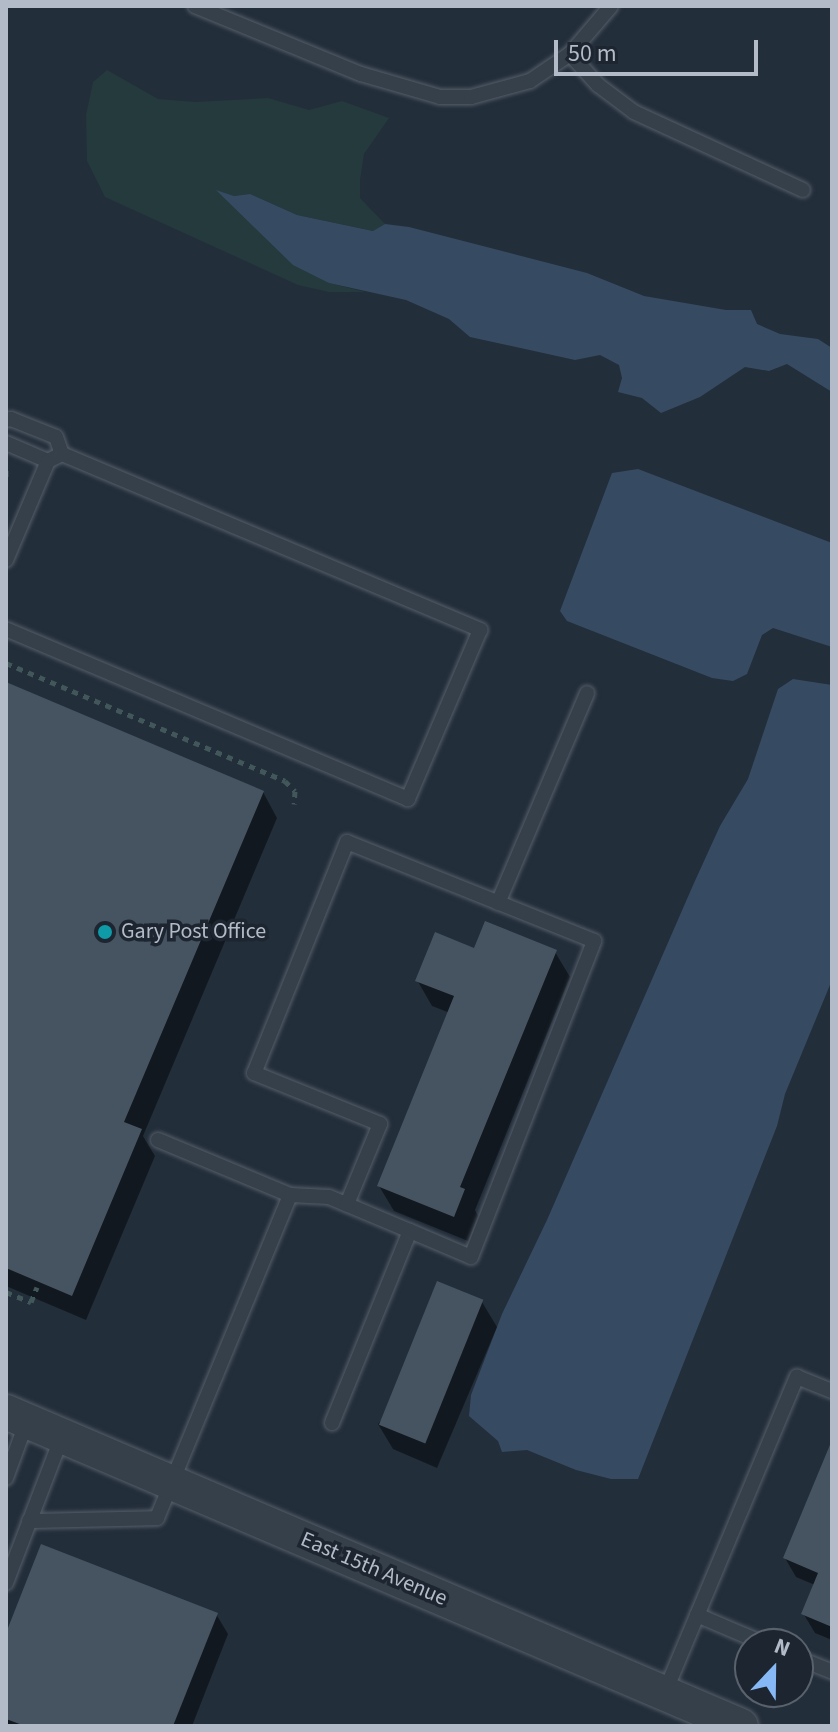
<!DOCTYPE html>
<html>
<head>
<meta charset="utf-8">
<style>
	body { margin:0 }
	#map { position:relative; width:838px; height:1732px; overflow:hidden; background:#232e3b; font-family:"Source Sans 3",sans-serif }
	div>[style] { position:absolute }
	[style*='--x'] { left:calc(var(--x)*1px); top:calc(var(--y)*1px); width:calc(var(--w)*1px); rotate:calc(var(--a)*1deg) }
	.green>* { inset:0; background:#253a3c }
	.water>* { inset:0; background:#364b62 }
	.shadow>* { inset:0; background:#0007 }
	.building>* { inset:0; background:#465462; transform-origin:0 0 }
	.path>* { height:5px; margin-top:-2.5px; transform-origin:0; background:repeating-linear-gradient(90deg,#425759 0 6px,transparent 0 12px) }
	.roads { filter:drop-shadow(0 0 2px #555e69) drop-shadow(0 0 2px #555e69) }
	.service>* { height:14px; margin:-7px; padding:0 7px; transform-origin:7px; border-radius:7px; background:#36404b }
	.tertiary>* { height:34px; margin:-17px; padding:0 17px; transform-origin:17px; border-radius:17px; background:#36404b }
	.dots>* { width:22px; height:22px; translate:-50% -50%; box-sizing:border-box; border:4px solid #1c2530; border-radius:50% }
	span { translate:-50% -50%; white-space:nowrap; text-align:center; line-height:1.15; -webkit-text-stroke:7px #1c2530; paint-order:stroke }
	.poi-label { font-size:22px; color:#b2bbc7 }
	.left { translate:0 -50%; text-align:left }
	.street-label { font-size:22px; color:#b2bbc7 }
	.frame { position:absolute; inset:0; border:8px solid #b2bbc7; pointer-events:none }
	.north { position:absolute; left:734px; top:1628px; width:80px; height:80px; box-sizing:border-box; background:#1c2530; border:2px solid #58616c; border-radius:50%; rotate:22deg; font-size:22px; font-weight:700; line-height:32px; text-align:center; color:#b2bbc7 }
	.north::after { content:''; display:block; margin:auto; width:28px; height:36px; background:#87b8f6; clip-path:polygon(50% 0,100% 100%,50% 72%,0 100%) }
	.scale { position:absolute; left:554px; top:40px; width:204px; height:36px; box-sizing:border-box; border:4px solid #b2bbc7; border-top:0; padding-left:10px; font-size:24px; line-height:28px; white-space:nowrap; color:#b2bbc7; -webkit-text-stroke:6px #1c2530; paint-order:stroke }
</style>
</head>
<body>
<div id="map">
	<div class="green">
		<div style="clip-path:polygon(107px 70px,158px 99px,196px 102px,268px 98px,309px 110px,342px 101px,389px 118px,364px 154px,360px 180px,360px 198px,385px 224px,374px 231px,297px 215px,250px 194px,234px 196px,218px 191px,329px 283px,365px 292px,329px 292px,298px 285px,105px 197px,87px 161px,86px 115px,93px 82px)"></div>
	</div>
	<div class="water">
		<div style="clip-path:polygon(216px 190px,234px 196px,250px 194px,297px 215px,373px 231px,385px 224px,409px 227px,587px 273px,644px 296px,726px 310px,751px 310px,757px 324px,780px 334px,818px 339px,832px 348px,832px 392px,787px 364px,769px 371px,745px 367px,700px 397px,661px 413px,642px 398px,618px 392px,622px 378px,619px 365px,600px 355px,575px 360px,470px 337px,449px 319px,406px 300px,329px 283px,293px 265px)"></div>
		<div style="clip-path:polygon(638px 469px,832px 543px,832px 647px,773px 628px,762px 635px,747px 674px,733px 681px,712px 678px,567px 621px,560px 611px,612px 473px)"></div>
		<div style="clip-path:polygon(793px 679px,832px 685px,832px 980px,785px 1094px,777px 1126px,638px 1479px,611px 1479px,576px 1470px,527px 1450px,502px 1452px,498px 1441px,469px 1416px,471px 1395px,502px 1314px,547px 1220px,694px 883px,720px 826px,748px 779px,778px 689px)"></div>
	</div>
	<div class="shadow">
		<div style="clip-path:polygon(6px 684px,263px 792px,277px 818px,143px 1136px,155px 1156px,86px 1320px,6px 1286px)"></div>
		<div style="clip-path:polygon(475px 951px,555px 952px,570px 977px,475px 1210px,478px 1216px,468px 1241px,394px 1211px,379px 1186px,450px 1013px,432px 1006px,417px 980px)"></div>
		<div style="clip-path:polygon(482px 1302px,497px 1327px,437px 1468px,393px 1449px,378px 1424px)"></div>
		<div style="clip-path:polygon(832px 1476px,832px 1640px,815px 1633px,803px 1613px,815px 1585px,796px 1577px,785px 1558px)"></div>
		<div style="clip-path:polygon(216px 1614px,228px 1634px,192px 1726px,6px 1726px,6px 1639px)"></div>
	</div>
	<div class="building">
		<div style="clip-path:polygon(6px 682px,264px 791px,124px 1122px,142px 1129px,72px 1296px,6px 1268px)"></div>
		<div style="clip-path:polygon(485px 921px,557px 950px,460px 1187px,465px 1189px,454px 1217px,377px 1186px,454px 996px,415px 981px,435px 932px,474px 948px)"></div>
		<div style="left:437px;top:1281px;width:50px;height:155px;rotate:22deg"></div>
		<div style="clip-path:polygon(832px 1440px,832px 1627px,801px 1614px,818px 1573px,783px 1558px)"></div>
		<div style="clip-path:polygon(41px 1544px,218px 1613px,173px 1726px,25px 1726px,6px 1719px,6px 1633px)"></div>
	</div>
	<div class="path">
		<div style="--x:6;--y:470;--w:11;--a:90"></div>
		<div style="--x:6;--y:663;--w:303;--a:22.9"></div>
		<div style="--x:285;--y:781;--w:14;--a:45"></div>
		<div style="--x:295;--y:791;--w:13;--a:94"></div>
		<div style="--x:6;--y:1292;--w:27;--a:22"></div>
		<div style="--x:31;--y:1302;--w:16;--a:-68"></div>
	</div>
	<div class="roads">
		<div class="service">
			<div style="--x:195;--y:6;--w:179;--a:22.3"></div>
			<div style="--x:361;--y:74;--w:82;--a:16.2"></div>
			<div style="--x:440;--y:97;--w:31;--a:0"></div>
			<div style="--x:471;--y:97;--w:61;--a:-15.2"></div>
			<div style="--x:530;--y:81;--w:48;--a:-34"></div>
			<div style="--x:570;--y:54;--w:63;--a:-49.5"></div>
			<div style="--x:570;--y:54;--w:42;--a:47.9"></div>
			<div style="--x:598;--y:85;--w:45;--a:36.9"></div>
			<div style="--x:634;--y:112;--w:186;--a:24.8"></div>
			<div style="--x:6;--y:420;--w:5;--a:-11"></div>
			<div style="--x:11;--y:419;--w:48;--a:21.8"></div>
			<div style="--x:56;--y:437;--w:18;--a:71"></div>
			<div style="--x:6;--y:443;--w:46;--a:23.2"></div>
			<div style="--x:6;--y:560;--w:108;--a:-67"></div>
			<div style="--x:48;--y:461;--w:16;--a:-27"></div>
			<div style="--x:62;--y:454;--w:454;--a:22.8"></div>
			<div style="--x:480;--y:630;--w:184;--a:113.1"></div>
			<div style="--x:408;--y:799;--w:436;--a:-157.1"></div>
			<div style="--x:498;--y:903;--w:228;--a:-67"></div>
			<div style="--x:290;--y:1195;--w:39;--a:3"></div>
			<div style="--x:329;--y:1197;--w:88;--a:22.8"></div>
			<div style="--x:332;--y:1423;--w:207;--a:-67.9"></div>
			<div style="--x:410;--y:1231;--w:66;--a:23.1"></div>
			<div style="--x:471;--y:1257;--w:339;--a:-68.7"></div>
			<div style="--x:594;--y:941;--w:266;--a:-158.2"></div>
			<div style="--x:347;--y:842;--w:249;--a:111.9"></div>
			<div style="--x:254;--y:1073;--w:136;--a:22"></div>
			<div style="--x:380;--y:1124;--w:87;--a:112.4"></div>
			<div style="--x:6;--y:1478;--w:61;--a:-69.8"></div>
			<div style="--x:29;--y:1521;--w:128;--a:-1.3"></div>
			<div style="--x:157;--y:1518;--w:349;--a:-67.6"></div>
			<div style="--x:290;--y:1195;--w:143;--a:-157.4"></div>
			<div style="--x:6;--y:1583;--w:157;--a:-69.1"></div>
			<div style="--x:697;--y:1615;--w:74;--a:23.1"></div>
			<div style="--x:798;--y:1658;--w:37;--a:22"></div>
			<div style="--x:665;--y:1692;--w:342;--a:-67.3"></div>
			<div style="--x:797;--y:1377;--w:38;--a:22"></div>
		</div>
		<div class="tertiary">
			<div style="--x:6;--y:1412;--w:799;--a:23.13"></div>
		</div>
	</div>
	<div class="dots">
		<div style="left:105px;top:932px;background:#0f9aa8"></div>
	</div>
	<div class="poi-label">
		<span class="left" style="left:121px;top:932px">Gary Post Office</span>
	</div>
	<div class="street-label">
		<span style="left:374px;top:1569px;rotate:23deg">East 15th Avenue</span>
	</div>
	<div class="frame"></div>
	<div class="north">N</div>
	<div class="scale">50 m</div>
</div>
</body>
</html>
